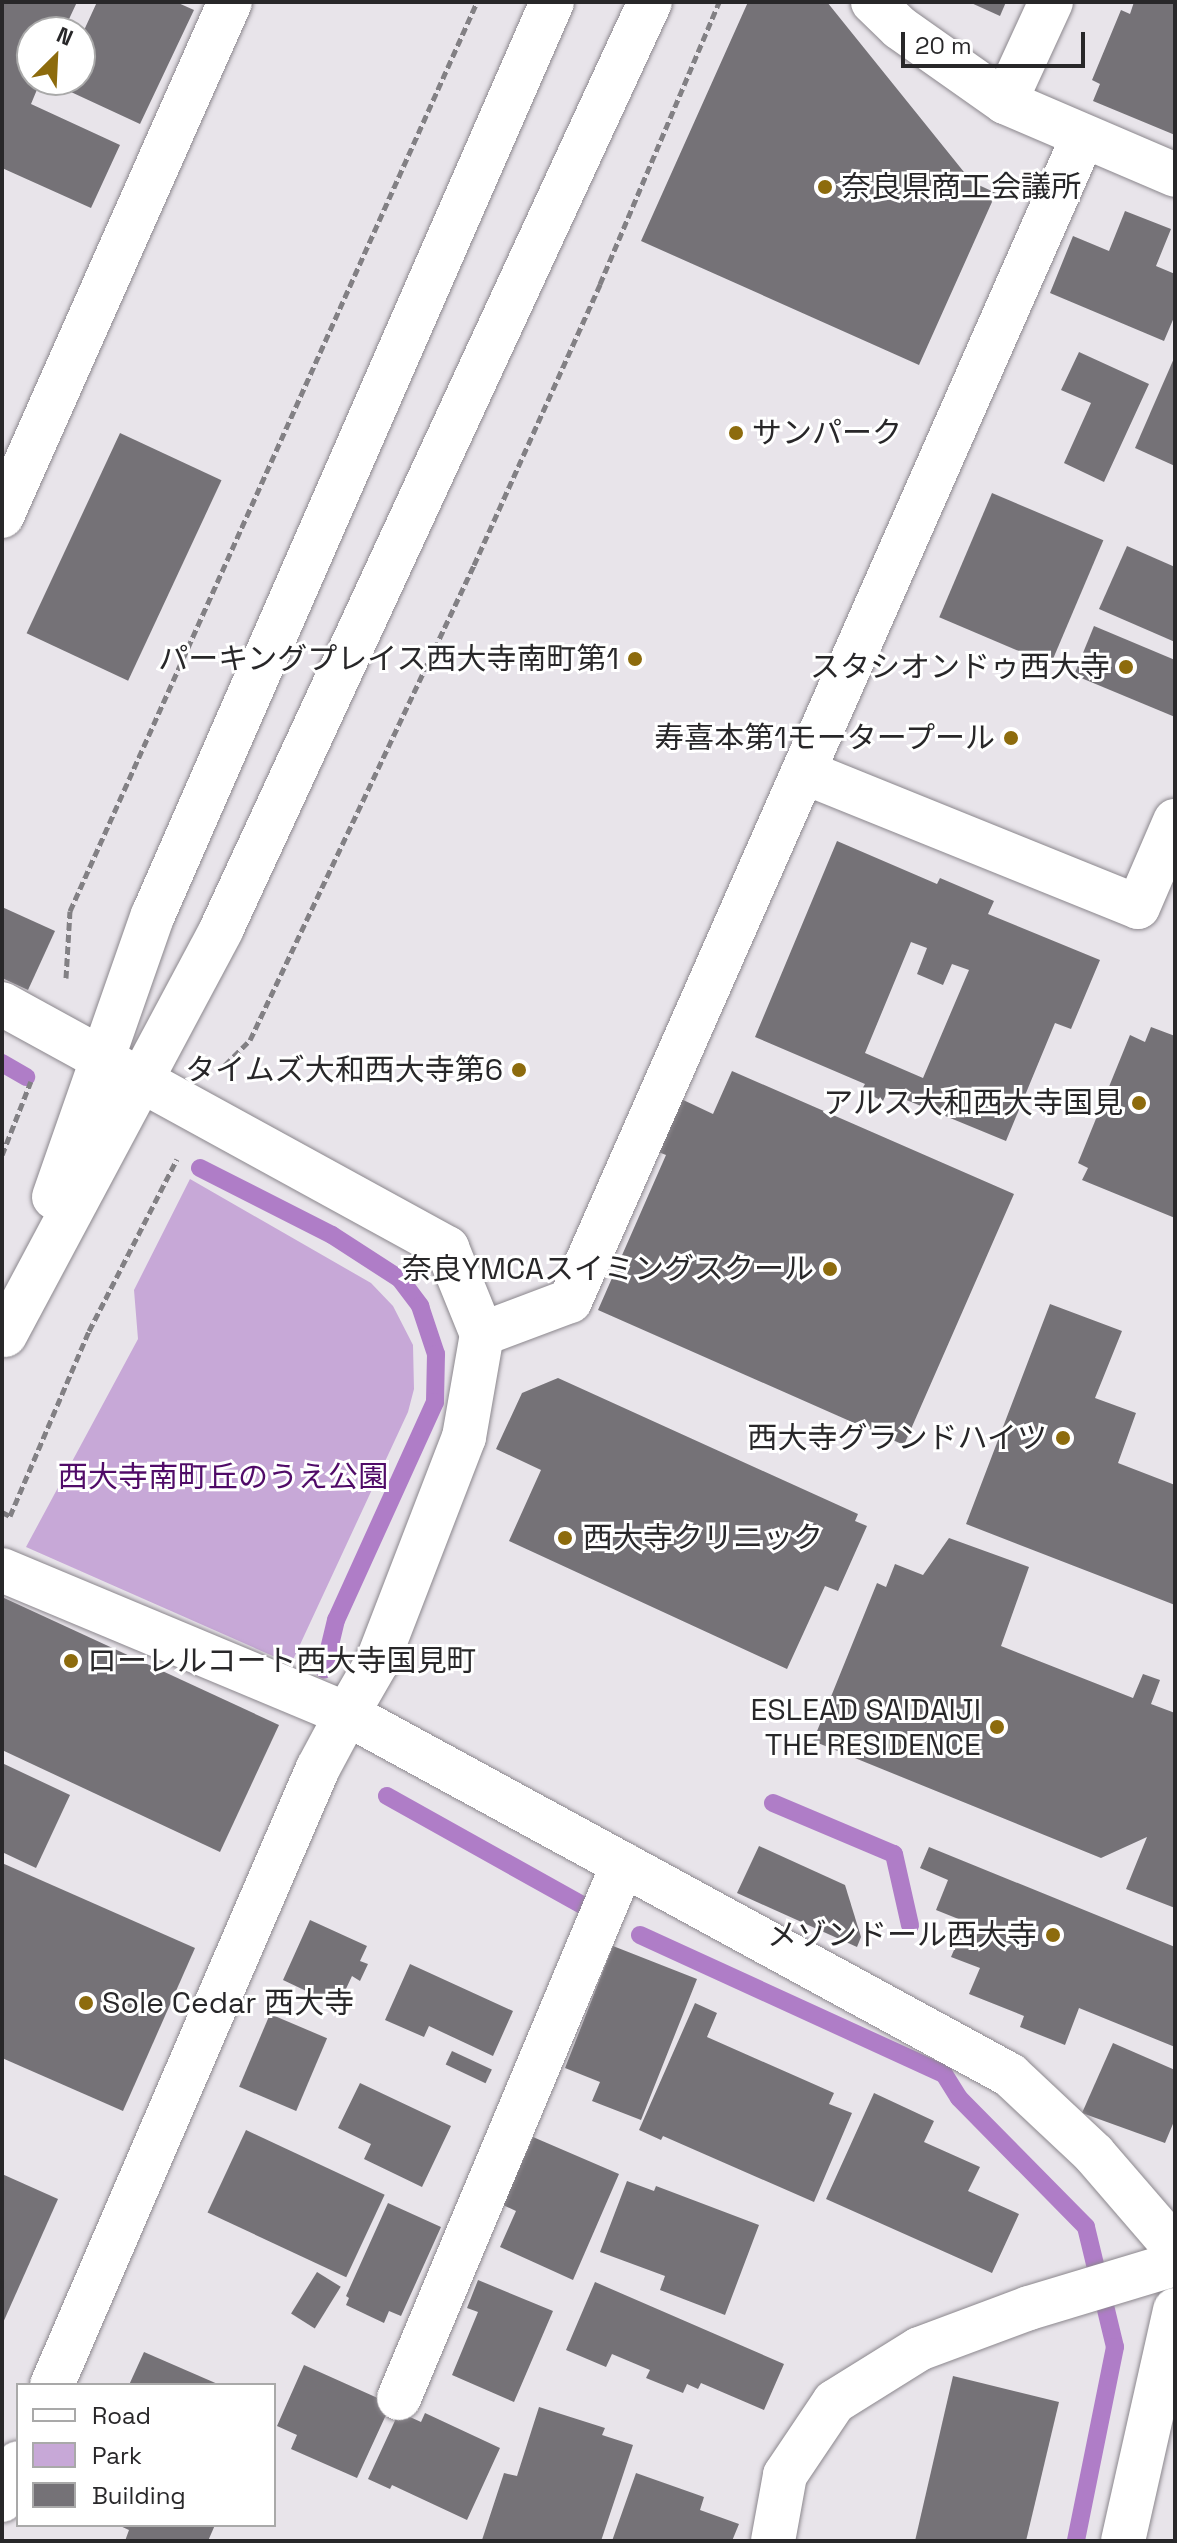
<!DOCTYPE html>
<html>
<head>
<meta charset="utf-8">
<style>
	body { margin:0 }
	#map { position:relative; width:1177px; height:2543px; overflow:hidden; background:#e8e4ea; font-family:"Space Grotesk","Noto Sans JP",sans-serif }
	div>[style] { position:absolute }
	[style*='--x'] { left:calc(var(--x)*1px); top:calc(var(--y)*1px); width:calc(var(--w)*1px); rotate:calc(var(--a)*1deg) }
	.green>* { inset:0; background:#c7a8d7 }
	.stream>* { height:18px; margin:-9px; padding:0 9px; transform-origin:9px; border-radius:9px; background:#af7dc7 }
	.building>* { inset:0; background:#757277; transform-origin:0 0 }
	.path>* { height:5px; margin-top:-2.5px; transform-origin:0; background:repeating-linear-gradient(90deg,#828084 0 8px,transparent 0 12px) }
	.roads { filter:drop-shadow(0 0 2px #8b878d) drop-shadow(0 0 2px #8b878d) }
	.minor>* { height:44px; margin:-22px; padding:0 22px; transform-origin:22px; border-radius:22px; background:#fff }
	.dots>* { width:22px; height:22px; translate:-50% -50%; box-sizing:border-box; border:4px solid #fff; border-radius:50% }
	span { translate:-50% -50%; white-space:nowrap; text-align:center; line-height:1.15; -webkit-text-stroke:6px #fff; paint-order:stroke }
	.poi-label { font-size:30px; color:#282729 }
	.left { translate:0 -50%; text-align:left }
	.right { translate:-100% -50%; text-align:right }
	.park-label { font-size:30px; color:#500b68 }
	.frame { position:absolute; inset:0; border:4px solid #282729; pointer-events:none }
	.legend { position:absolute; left:16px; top:2383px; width:260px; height:144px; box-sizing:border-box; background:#fff; border:2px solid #a9a9a9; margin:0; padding:10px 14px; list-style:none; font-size:24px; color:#282729 }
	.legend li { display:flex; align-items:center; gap:16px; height:40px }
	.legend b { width:40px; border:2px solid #a9a9a9 }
	.north { position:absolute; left:16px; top:16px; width:80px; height:80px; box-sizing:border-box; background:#fff; border:2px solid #a9a9a9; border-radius:50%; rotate:24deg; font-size:22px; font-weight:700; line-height:32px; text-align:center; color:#282729 }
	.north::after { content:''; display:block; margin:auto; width:28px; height:36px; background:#8d6b0d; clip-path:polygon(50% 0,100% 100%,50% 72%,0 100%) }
	.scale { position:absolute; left:901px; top:32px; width:184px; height:36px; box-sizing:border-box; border:4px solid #282729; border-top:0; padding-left:10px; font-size:24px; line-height:28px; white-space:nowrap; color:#282729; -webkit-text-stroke:6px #fff; paint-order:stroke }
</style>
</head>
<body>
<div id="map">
	<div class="green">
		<div style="clip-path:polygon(190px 1179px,371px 1283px,393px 1306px,413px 1345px,414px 1389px,408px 1412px,291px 1664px,26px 1547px,138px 1339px,134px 1290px)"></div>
	</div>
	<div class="stream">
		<div style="--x:2;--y:1063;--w:28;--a:30"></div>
		<div style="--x:200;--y:1168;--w:148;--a:26.9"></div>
		<div style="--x:332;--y:1235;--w:81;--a:32.9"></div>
		<div style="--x:400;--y:1279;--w:34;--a:53"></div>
		<div style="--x:420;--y:1306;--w:51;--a:71.6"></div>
		<div style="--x:436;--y:1354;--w:48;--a:91.2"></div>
		<div style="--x:435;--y:1402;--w:239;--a:114.4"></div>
		<div style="--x:336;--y:1620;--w:51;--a:103.5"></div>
		<div style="--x:387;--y:1796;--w:229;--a:29.2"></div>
		<div style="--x:773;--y:1803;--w:131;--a:22.9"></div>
		<div style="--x:894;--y:1854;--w:73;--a:77.3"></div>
		<div style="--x:640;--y:1935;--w:334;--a:24.6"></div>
		<div style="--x:944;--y:2074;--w:28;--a:58"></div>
		<div style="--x:959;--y:2098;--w:181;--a:45.4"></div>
		<div style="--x:1086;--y:2227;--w:123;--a:76.4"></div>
		<div style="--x:1115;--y:2347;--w:198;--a:101.4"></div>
	</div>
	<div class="building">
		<div style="clip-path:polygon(2px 2px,77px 2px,63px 32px,32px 32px,32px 80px,41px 80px,31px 104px,120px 145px,91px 208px,2px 168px)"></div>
		<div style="clip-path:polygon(97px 2px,176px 2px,194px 10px,140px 124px,58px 86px,61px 80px,80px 80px,80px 39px)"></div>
		<div style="clip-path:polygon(748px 2px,827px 2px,972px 182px,996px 193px,919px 365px,641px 241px)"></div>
		<div style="clip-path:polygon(969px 2px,1006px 2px,1000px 16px)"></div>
		<div style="clip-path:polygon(1134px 2px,1175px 2px,1175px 135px,1093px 101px,1100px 84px,1092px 80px,1121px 10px,1130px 14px)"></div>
		<div style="clip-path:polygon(1125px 211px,1171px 229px,1156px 266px,1175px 274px,1175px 315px,1164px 341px,1050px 293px,1073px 236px,1109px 251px)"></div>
		<div style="clip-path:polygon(1079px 352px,1149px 384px,1104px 482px,1064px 463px,1091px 403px,1061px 390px)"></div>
		<div style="clip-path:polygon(1175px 356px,1175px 466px,1135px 448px)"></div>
		<div style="left:120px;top:433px;width:112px;height:221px;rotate:25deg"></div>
		<div style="left:992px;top:493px;width:121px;height:135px;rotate:23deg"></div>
		<div style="clip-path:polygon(1127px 546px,1175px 567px,1175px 642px,1099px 609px)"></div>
		<div style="clip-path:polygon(1094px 626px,1175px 660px,1175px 717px,1074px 675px)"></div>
		<div style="clip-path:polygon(evenodd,837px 841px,937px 884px,940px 878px,994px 901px,988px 914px,1100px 960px,1071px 1029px,1055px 1023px,1006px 1141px,887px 1092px,883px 1101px,861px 1091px,865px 1084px,755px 1037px,837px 841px,911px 942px,927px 948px,917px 974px,943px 985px,952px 964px,969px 970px,923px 1078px,865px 1053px,911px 942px)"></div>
		<div style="clip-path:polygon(2px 907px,55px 931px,28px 990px,2px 978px)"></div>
		<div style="clip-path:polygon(1151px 1027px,1175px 1036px,1175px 1218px,1082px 1180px,1088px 1168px,1078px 1163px,1130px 1035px,1145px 1042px)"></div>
		<div style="clip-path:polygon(732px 1071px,1014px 1194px,904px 1445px,598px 1310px,666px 1155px,656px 1151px,679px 1098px,713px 1114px)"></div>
		<div style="clip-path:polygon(1050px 1304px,1122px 1331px,1095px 1398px,1136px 1413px,1118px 1463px,1175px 1485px,1175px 1605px,966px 1524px)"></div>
		<div style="clip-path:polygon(558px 1378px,858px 1514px,855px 1521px,867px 1526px,838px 1591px,825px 1586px,787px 1669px,509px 1541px,541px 1470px,496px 1449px,522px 1393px)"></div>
		<div style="clip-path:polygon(949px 1538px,1029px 1567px,1001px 1646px,1133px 1698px,1143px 1674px,1160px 1680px,1151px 1704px,1175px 1713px,1175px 1908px,1126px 1889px,1147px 1837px,1101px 1858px,813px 1741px,877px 1583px,886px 1587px,895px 1564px,923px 1575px)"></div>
		<div style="clip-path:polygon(2px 1597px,279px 1725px,220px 1852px,2px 1750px)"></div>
		<div style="clip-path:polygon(2px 1763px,70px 1795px,36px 1868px,2px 1852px)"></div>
		<div style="clip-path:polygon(759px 1846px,845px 1885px,861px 1937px,857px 1947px,737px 1893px)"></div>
		<div style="clip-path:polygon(929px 1847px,1175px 1947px,1175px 2047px,1079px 2008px,1065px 2045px,1020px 2027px,1024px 2016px,969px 1994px,980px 1968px,951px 1957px,966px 1922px,936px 1910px,948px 1880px,920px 1868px)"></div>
		<div style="clip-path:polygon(2px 1863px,195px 1948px,123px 2111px,2px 2058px)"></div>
		<div style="clip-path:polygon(310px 1920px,367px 1946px,360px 1961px,368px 1964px,360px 1981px,352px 1976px,338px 2006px,283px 1980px)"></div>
		<div style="clip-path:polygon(613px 1946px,697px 1979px,641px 2120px,592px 2101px,600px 2082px,565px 2068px)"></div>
		<div style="clip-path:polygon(410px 1964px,513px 2011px,493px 2056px,429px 2026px,424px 2037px,385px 2020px)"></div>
		<div style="clip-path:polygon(695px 2003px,717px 2013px,707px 2037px,834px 2093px,829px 2104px,852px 2113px,814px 2202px,663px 2136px,661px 2140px,639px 2130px)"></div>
		<div style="left:270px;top:2014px;width:62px;height:79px;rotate:23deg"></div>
		<div style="clip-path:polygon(1113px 2043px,1175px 2070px,1175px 2119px,1165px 2143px,1082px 2113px)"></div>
		<div style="left:452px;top:2051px;width:44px;height:15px;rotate:25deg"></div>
		<div style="clip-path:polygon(360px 2083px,451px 2126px,422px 2187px,364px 2159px,371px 2144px,338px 2128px)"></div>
		<div style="clip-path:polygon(874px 2093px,934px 2121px,924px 2142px,980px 2167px,968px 2191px,1019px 2214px,992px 2273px,826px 2199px)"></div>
		<div style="left:246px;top:2130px;width:153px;height:91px;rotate:25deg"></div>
		<div style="clip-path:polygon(533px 2137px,619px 2174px,573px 2280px,500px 2247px,516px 2211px,503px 2205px)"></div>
		<div style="clip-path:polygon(2px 2174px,58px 2199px,2px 2325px)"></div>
		<div style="clip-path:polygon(627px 2181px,654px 2191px,656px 2186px,759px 2225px,725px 2315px,660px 2290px,665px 2276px,600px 2252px)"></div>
		<div style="clip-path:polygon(388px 2203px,441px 2227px,401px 2316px,389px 2311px,384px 2323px,346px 2305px,349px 2298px,346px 2296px)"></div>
		<div style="left:317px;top:2272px;width:28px;height:49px;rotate:32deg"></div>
		<div style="clip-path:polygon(478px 2280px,553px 2311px,514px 2402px,452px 2375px,478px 2312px,467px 2308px)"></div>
		<div style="clip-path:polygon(595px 2282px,784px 2364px,764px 2410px,701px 2383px,698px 2389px,687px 2384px,683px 2393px,646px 2378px,650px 2370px,612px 2354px,606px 2367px,566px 2350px)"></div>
		<div style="clip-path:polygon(144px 2352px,220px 2385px,129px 2385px)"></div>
		<div style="clip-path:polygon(304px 2365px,391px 2404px,357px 2478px,291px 2449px,297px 2435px,277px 2426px)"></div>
		<div style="clip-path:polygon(953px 2376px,1059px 2402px,1026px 2541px,915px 2541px)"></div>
		<div style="clip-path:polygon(539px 2407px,605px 2428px,602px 2435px,633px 2445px,601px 2541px,482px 2540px,504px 2473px,517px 2476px)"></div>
		<div style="clip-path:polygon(399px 2412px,421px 2422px,425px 2413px,500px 2448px,467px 2520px,392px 2485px,390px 2489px,368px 2479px)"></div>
		<div style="clip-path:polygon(636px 2473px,704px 2497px,700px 2510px,739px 2524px,732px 2541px,612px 2541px)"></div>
		<div style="clip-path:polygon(118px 2525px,215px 2525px,208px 2541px,125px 2541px,129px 2530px)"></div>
	</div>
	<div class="path">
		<div style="--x:66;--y:978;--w:67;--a:-86.6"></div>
		<div style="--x:70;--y:911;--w:996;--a:-65.88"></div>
		<div style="--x:225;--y:1065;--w:35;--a:-45"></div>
		<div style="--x:250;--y:1040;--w:525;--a:-64.75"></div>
		<div style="--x:474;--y:565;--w:308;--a:-65.8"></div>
		<div style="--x:600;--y:284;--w:306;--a:-67.1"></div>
		<div style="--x:2;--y:1155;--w:79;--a:-68.6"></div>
		<div style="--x:2;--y:1512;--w:9;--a:27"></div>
		<div style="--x:10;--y:1516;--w:201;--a:-66.9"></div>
		<div style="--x:89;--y:1331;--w:193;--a:-62.9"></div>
	</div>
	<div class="roads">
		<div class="minor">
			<div style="--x:873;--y:2;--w:37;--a:44"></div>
			<div style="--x:900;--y:28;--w:128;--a:35.2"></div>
			<div style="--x:1005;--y:102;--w:185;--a:23.2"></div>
			<div style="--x:1005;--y:102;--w:110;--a:-65.3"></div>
			<div style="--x:2;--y:516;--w:562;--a:-66.08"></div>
			<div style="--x:804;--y:772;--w:360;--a:22"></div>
			<div style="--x:1138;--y:907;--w:94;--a:-66.7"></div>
			<div style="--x:2;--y:1004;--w:508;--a:28.74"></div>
			<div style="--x:447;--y:1248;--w:93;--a:67.9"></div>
			<div style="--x:482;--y:1334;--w:105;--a:99.9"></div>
			<div style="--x:464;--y:1437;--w:241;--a:111.1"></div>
			<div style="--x:377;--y:1662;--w:60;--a:120"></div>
			<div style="--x:347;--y:1714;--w:755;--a:28.57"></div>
			<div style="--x:1010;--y:2075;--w:115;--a:43.2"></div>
			<div style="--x:1094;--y:2154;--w:124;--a:49.2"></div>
			<div style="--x:54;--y:1197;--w:299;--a:-70.7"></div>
			<div style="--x:153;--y:915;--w:996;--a:-66.39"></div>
			<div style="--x:482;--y:1334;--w:94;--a:-20.6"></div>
			<div style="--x:570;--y:1301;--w:1272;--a:-66.22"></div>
			<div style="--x:5;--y:1335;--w:459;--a:-61.9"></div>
			<div style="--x:221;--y:930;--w:1022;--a:-65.19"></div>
			<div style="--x:2;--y:1570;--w:374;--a:22.7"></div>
			<div style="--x:347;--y:1714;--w:61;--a:118.2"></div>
			<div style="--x:318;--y:1768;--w:672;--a:113.32"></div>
			<div style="--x:399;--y:2398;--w:579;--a:-67.24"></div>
			<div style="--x:2;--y:2500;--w:40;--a:-66.6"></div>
			<div style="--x:773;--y:2541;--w:67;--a:-79.7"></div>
			<div style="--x:785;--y:2475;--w:88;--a:-56.1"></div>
			<div style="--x:834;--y:2402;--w:100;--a:-31.9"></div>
			<div style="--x:919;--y:2349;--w:117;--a:-20.4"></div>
			<div style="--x:1029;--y:2308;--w:152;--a:-16.8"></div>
			<div style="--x:1123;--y:2541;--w:237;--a:-77.3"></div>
		</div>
	</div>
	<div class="dots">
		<div style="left:825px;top:187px;background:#8d6b0d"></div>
		<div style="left:736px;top:433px;background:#8d6b0d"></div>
		<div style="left:635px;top:659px;background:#8d6b0d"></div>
		<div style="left:1126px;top:667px;background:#8d6b0d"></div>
		<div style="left:1011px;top:738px;background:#8d6b0d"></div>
		<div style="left:519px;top:1070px;background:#8d6b0d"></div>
		<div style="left:1139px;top:1103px;background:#8d6b0d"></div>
		<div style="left:830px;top:1269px;background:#8d6b0d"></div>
		<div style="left:1063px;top:1438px;background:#8d6b0d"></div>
		<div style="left:565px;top:1538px;background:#8d6b0d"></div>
		<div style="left:71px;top:1661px;background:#8d6b0d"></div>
		<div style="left:997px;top:1727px;background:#8d6b0d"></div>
		<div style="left:1053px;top:1935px;background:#8d6b0d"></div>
		<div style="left:86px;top:2003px;background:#8d6b0d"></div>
	</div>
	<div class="poi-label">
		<span class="left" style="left:841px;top:187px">奈良県商工会議所</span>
		<span class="left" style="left:752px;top:433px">サンパーク</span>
		<span class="right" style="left:619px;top:659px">パーキングプレイス西大寺南町第1</span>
		<span class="right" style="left:1110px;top:667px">スタシオンドゥ西大寺</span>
		<span class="right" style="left:995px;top:738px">寿喜本第1モータープール</span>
		<span class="right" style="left:503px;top:1070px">タイムズ大和西大寺第6</span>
		<span class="right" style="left:1123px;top:1103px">アルス大和西大寺国見</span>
		<span class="right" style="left:814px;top:1269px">奈良YMCAスイミングスクール</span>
		<span class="right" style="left:1047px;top:1438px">西大寺グランドハイツ</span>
		<span class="left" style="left:583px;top:1538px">西大寺クリニック</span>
		<span class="left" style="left:87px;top:1661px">ローレルコート西大寺国見町</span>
		<span class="right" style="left:981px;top:1727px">ESLEAD SAIDAIJI<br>THE RESIDENCE</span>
		<span class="right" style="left:1037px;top:1935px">メゾンドール西大寺</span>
		<span class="left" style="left:102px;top:2003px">Sole Cedar 西大寺</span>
	</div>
	<div class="park-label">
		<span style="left:223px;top:1477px">西大寺南町丘のうえ公園</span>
	</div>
	<div class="frame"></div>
	<ul class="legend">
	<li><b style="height:10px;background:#fff"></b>Road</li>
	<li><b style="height:22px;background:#c7a8d7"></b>Park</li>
	<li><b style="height:22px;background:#757277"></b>Building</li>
	</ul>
	<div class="north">N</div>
	<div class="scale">20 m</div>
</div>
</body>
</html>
